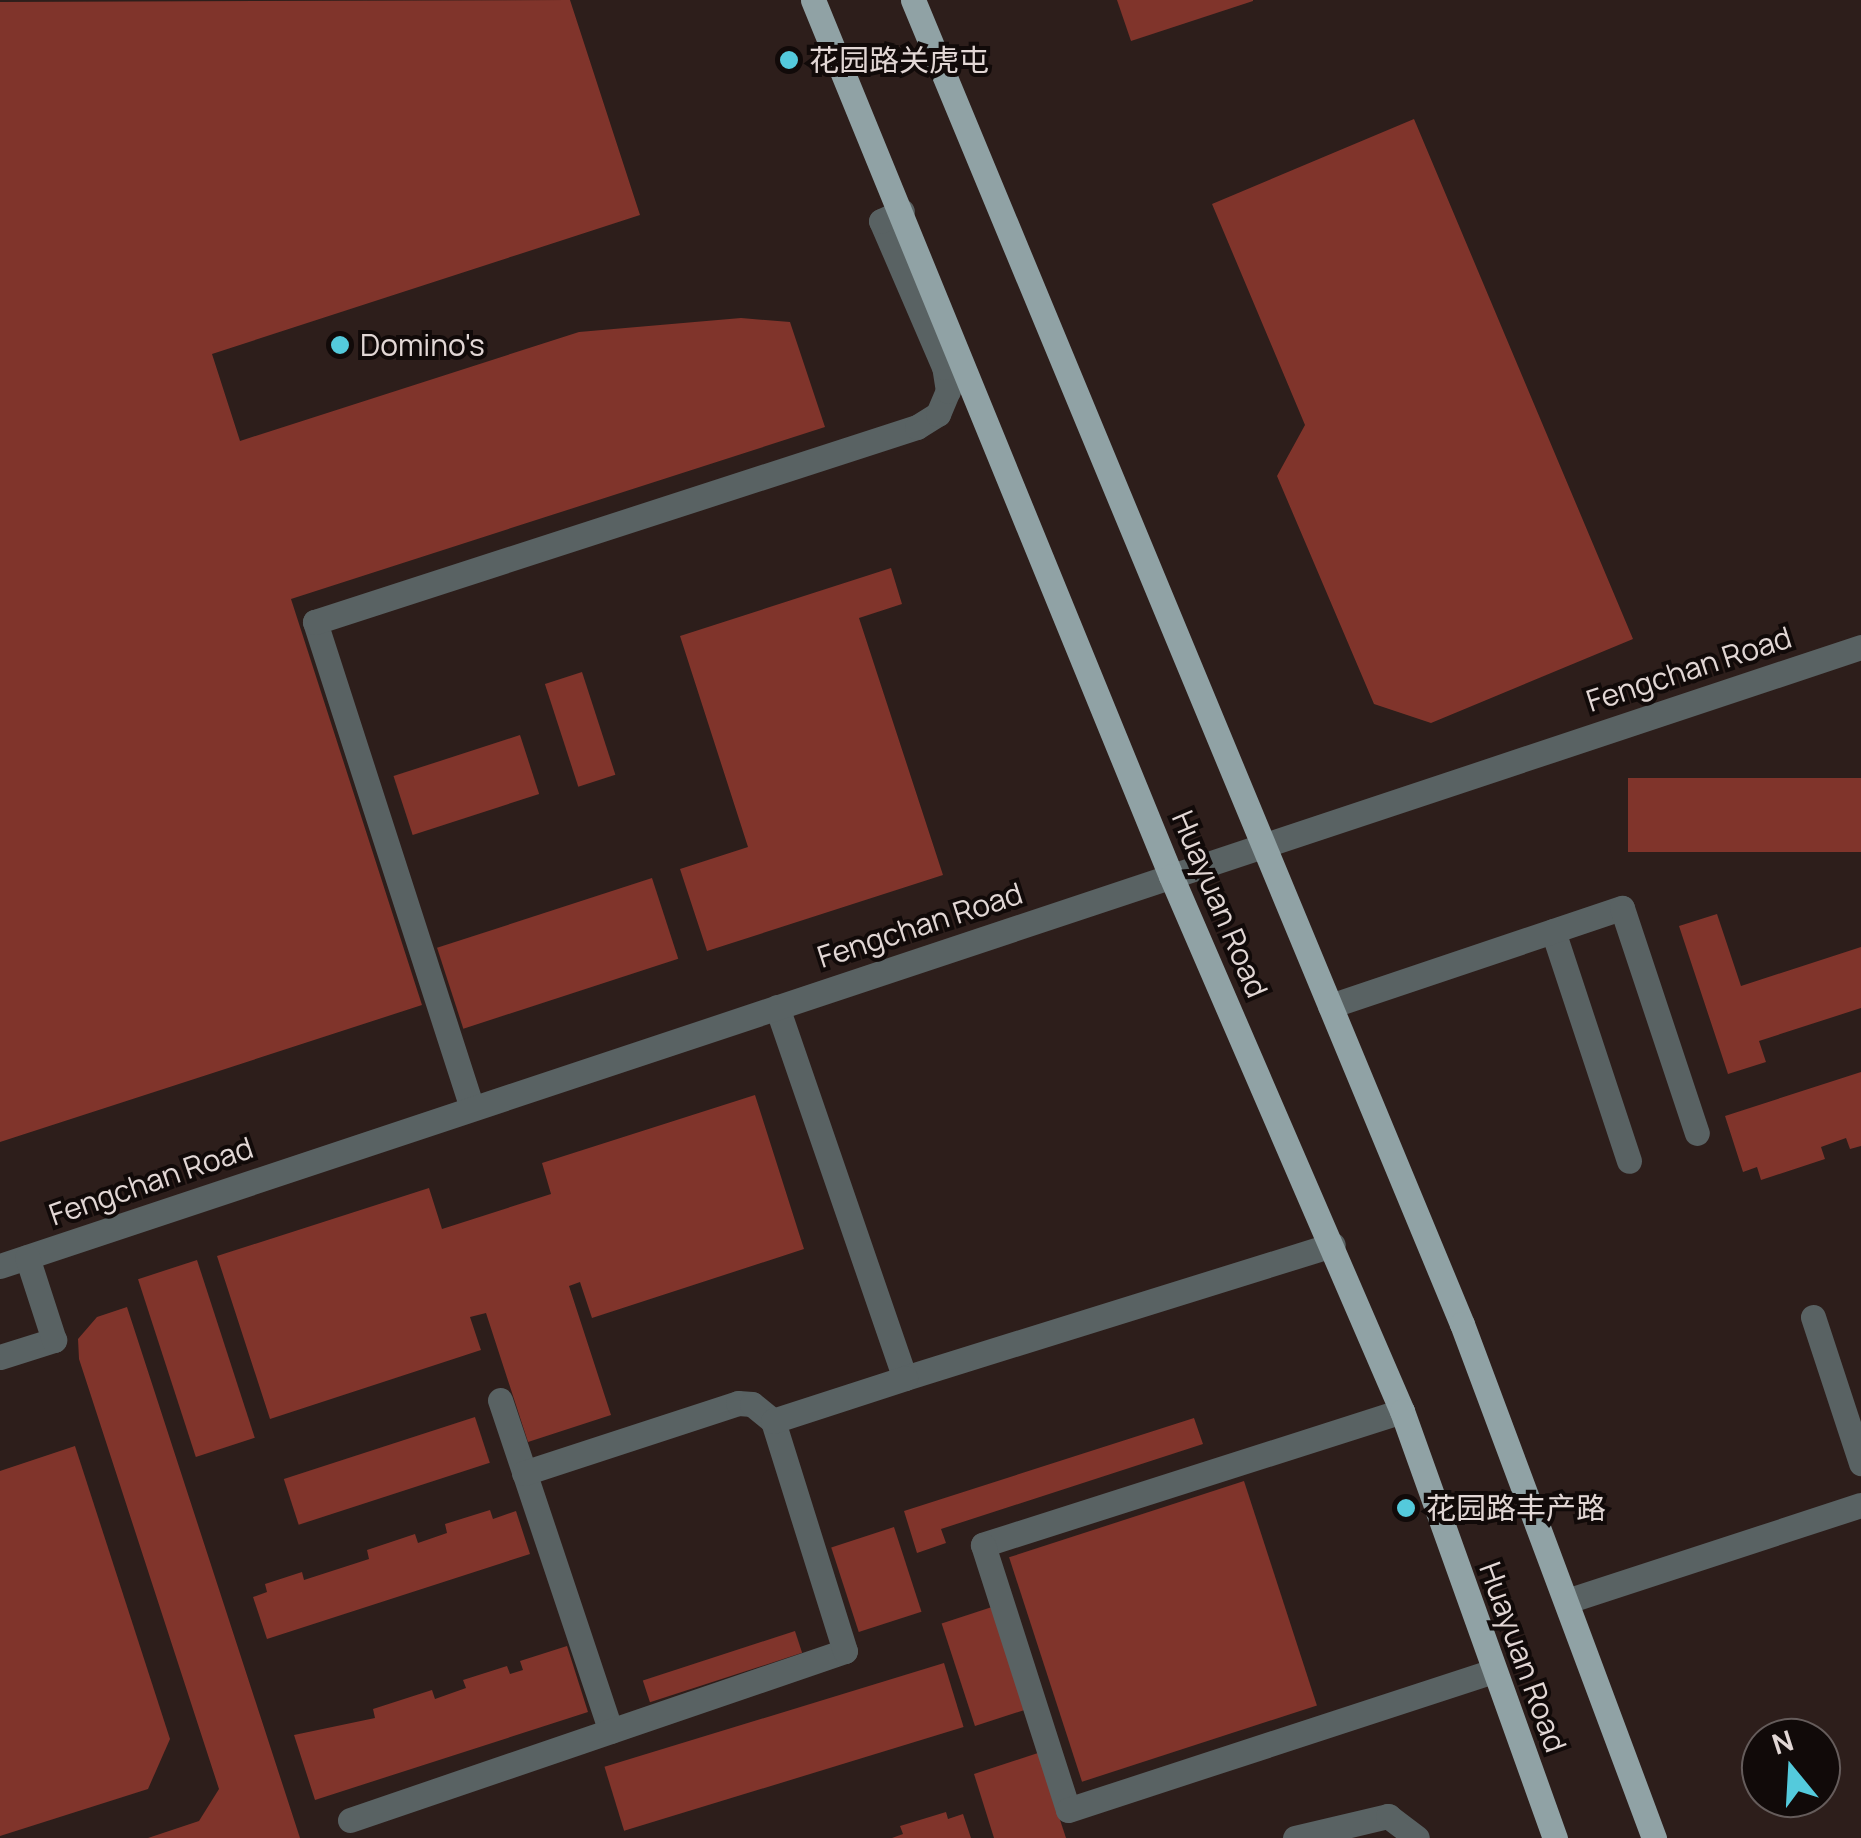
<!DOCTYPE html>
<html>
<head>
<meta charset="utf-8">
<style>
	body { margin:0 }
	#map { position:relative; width:1861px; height:1838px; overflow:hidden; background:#2d1e1b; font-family:Manrope,"Noto Sans SC",sans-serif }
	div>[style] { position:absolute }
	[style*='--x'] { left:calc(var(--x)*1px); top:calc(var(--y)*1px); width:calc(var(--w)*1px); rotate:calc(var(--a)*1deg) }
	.building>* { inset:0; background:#80342b; transform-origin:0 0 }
	.minor>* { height:25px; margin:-12.5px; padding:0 12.5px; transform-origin:12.5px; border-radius:12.5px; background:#596263 }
	.major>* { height:25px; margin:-12.5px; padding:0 12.5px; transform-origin:12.5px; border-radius:12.5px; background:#90a2a5 }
	.dots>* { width:28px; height:28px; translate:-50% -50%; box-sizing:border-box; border:5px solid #110a09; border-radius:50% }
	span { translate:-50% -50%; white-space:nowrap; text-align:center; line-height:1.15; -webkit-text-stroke:8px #110a09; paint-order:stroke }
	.poi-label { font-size:30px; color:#e2d7d5 }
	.left { translate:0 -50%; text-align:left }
	.street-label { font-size:30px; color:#e2d7d5 }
	.north { position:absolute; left:1741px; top:1718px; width:100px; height:100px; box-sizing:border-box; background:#110a09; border:2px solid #655c5b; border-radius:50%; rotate:342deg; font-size:28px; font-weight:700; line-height:40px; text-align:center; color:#e2d7d5 }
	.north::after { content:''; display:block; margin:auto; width:35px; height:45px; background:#54cadc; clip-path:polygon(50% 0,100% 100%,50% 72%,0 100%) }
</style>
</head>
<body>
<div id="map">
	<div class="building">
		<div style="clip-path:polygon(570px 0,640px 215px,212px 354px,240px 441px,579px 332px,741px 318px,790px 322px,825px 427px,291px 599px,422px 1005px,0 1142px,0 2px)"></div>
		<div style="clip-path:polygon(1117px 0,1253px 0,1253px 1px,1131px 41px)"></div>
		<div style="clip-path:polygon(1414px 119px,1633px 639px,1431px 723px,1374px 704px,1277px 476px,1305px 425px,1212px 204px)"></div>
		<div style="clip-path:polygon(891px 568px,902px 604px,859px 618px,943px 875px,707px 951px,680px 869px,748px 847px,680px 636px)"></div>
		<div style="left:582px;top:672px;width:108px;height:39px;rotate:72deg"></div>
		<div style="left:520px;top:735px;width:62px;height:133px;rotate:72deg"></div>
		<div style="left:1861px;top:778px;width:74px;height:233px;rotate:90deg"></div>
		<div style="left:652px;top:878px;width:85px;height:226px;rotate:72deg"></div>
		<div style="clip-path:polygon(1717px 914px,1741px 986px,1861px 947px,1861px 1008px,1759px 1041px,1766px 1062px,1728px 1074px,1679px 926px)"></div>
		<div style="clip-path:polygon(1861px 1072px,1861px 1146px,1850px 1149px,1846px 1138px,1821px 1147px,1825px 1159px,1761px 1180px,1757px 1167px,1743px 1172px,1725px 1116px)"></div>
		<div style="clip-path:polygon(755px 1095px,804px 1249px,592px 1318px,580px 1282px,569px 1286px,611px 1415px,528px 1442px,486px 1313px,470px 1317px,481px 1350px,270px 1419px,217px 1256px,429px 1188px,442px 1229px,551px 1194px,542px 1163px)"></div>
		<div style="left:197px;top:1260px;width:187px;height:62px;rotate:72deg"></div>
		<div style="clip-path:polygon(127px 1307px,300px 1838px,148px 1838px,199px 1821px,219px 1789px,79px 1359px,78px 1339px,97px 1317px)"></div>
		<div style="left:475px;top:1417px;width:48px;height:201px;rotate:72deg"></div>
		<div style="clip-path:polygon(1194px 1418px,1203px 1444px,941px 1529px,946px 1543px,917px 1553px,904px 1511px)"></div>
		<div style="clip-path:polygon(75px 1446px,170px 1739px,148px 1789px,0 1836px,0 1471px)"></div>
		<div style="left:1244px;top:1481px;width:236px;height:247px;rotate:72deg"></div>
		<div style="clip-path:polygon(490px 1510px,493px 1519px,516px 1511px,530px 1554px,267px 1639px,253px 1597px,267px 1592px,265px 1584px,302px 1572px,304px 1580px,369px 1559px,367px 1550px,415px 1534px,418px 1543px,447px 1533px,445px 1524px)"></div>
		<div style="left:894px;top:1527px;width:89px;height:66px;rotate:72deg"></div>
		<div style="left:992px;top:1607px;width:108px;height:53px;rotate:72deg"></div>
		<div style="left:795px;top:1631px;width:23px;height:160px;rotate:72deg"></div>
		<div style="clip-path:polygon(567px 1646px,588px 1712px,315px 1800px,294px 1735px,375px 1718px,373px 1709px,432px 1690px,435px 1699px,466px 1688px,463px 1680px,507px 1666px,510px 1674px,523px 1670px,520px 1661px)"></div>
		<div style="left:944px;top:1663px;width:67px;height:355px;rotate:73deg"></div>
		<div style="clip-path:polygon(1038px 1753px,1066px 1838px,994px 1838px,974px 1774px)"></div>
		<div style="clip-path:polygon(946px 1812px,948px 1819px,963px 1814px,971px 1838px,892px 1838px,903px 1834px,900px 1826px)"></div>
	</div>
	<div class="minor">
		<div style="--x:1553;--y:931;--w:242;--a:71.7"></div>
		<div style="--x:1330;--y:1006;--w:308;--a:-18.6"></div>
		<div style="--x:1622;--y:908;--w:237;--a:71.6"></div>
		<div style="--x:777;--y:1007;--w:392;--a:71"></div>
		<div style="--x:905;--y:1378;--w:448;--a:-17.3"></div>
		<div style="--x:472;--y:1108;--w:511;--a:-107.9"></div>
		<div style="--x:315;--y:622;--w:633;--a:-17.95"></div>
		<div style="--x:917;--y:427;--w:25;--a:-32"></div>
		<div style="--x:938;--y:414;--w:25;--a:-67"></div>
		<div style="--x:948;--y:391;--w:24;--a:-99"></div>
		<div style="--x:944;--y:367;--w:159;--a:-113.3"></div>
		<div style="--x:881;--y:221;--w:23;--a:-25"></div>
		<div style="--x:0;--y:1266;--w:1961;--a:-18.4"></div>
		<div style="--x:1813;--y:1317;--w:154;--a:71.8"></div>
		<div style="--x:0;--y:1357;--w:57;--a:-17.5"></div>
		<div style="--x:54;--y:1340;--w:87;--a:-108"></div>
		<div style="--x:500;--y:1400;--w:349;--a:71.5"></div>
		<div style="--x:1402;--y:1411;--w:440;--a:162.3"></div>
		<div style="--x:983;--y:1545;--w:278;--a:72.2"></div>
		<div style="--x:1068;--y:1810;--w:447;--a:-18.1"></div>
		<div style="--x:524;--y:1473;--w:225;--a:-18.1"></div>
		<div style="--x:738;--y:1403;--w:14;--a:4"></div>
		<div style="--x:752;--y:1404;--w:27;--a:39"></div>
		<div style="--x:1567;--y:1601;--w:309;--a:-18.1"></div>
		<div style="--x:350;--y:1820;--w:523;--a:-18.85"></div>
		<div style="--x:845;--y:1651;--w:241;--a:-107.4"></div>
		<div style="--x:773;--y:1421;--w:139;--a:-18"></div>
		<div style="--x:1295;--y:1838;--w:96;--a:-13.3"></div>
		<div style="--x:1388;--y:1816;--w:36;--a:37"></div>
	</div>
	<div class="major">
		<div style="--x:813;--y:0;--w:946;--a:67.77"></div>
		<div style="--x:1171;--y:876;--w:583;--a:66.65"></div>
		<div style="--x:1402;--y:1411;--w:454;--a:70.3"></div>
		<div style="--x:913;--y:0;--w:1433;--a:67.48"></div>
		<div style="--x:1462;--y:1324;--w:549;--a:69.52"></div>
	</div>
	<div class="dots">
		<div style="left:789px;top:60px;background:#54cadc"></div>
		<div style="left:340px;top:345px;background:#54cadc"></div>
		<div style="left:1406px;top:1508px;background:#54cadc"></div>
	</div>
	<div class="poi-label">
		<span class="left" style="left:809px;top:60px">花园路关虎屯</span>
		<span class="left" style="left:360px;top:345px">Domino's</span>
		<span class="left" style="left:1426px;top:1508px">花园路丰产路</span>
	</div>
	<div class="street-label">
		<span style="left:1689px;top:669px;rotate:-18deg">Fengchan Road</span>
		<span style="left:1220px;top:904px;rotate:67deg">Huayuan Road</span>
		<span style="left:920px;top:925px;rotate:-18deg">Fengchan Road</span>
		<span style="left:151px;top:1181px;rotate:-19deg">Fengchan Road</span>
		<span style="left:1523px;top:1657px;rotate:70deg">Huayuan Road</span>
	</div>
	<div class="north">N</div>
</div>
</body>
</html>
